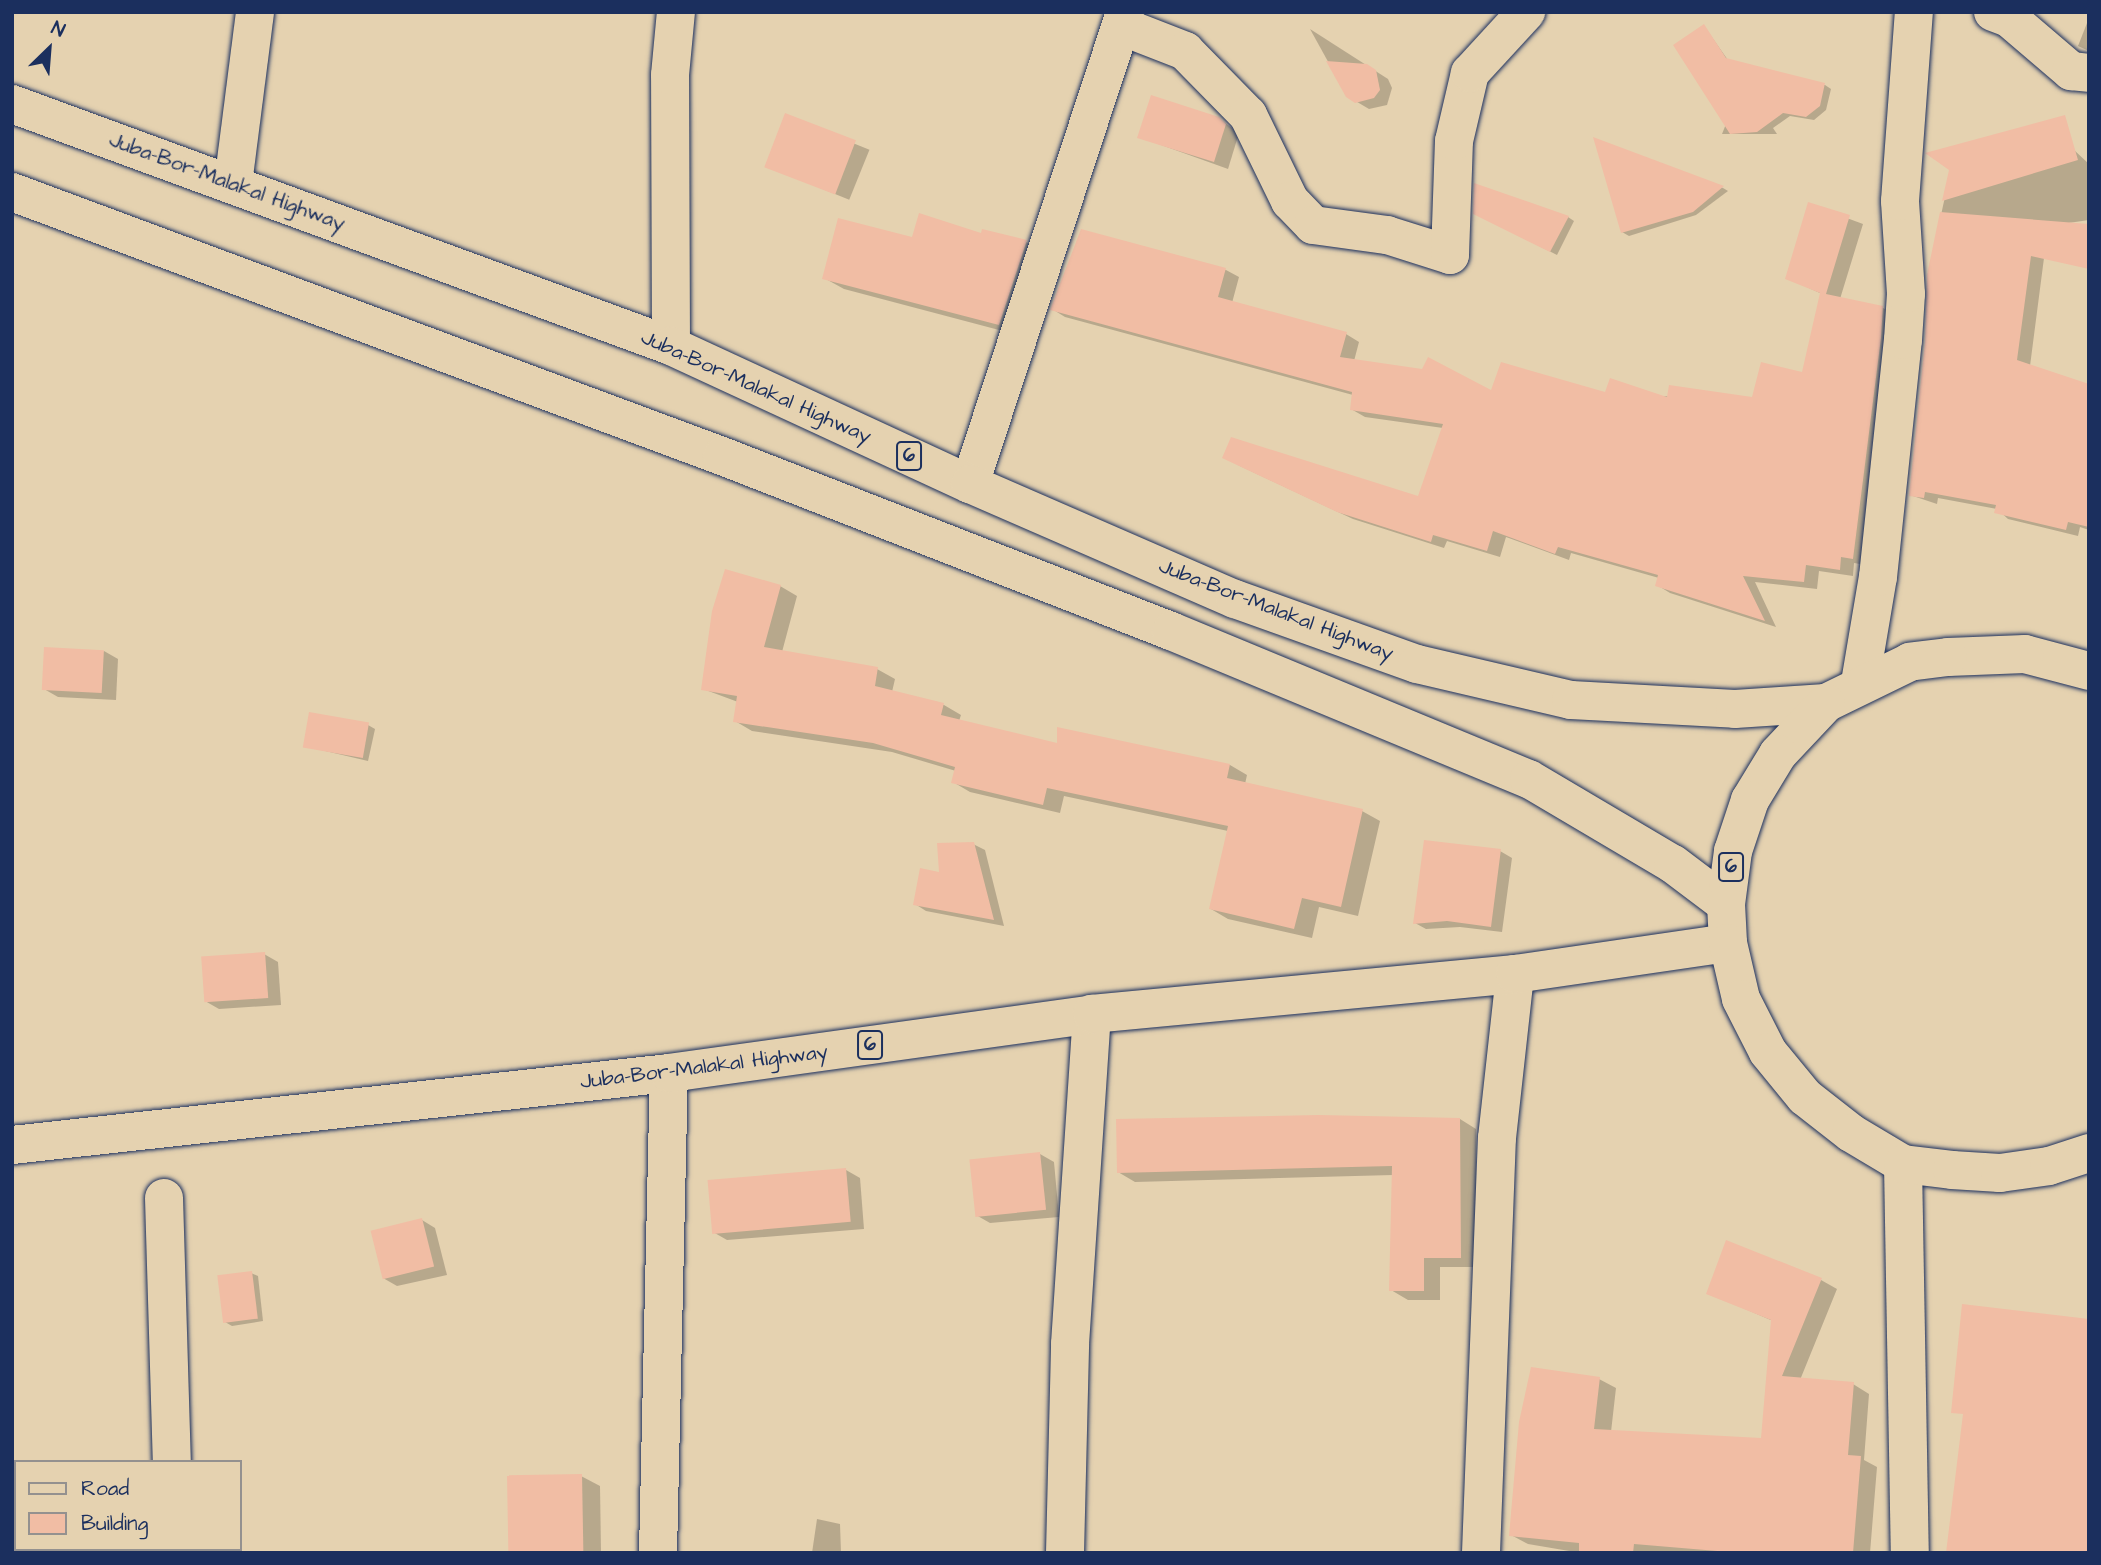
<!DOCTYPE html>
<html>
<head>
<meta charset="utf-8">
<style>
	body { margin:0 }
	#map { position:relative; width:2101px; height:1565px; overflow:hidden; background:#e5d2b0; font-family:"Architects Daughter",sans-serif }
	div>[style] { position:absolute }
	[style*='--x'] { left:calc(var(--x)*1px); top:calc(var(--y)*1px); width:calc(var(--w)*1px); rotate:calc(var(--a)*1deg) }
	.shadow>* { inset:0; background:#0003; transform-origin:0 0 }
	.building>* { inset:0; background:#f1bda4; transform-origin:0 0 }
	.roads { filter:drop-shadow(0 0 2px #1b2f5e) drop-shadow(0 0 2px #1b2f5e) }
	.minor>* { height:38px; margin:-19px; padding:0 19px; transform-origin:19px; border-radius:19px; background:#e5d2b0 }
	.primary>* { height:38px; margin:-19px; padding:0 19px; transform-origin:19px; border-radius:19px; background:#e5d2b0 }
	.trunk>* { height:38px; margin:-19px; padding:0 19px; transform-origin:19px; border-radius:19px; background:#e5d2b0 }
	span { translate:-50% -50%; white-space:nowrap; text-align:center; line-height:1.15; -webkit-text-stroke:6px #e5d2b0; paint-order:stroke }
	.shield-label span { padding:2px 5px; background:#e5d2b0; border:2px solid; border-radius:5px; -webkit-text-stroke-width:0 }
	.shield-label { font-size:19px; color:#1b2f5e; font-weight:700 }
	.street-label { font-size:21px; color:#1b2f5e }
	.frame { position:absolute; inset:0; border:14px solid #1b2f5e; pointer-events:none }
	.legend { position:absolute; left:14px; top:1460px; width:228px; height:91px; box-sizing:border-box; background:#e5d2b0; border:2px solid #94918f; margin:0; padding:9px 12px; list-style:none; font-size:21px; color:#1b2f5e }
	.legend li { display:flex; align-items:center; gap:14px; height:35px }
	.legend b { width:35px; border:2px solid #94918f }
	.north { position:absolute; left:14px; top:14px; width:70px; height:70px; -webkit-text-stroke:5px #e5d2b0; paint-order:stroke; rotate:25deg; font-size:19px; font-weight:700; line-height:28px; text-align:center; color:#1b2f5e }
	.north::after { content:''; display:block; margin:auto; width:24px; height:32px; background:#1b2f5e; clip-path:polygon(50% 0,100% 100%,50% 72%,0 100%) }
</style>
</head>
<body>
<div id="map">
	<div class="shadow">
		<div style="clip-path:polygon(2089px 18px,2089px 51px,2078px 46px)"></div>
		<div style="clip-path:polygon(1704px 26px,1742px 80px,1825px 85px,1831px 89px,1826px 110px,1814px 120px,1790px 116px,1773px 128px,1777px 134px,1722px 134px,1726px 124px)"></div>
		<div style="clip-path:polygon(1310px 29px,1388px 79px,1392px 88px,1387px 105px,1369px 109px,1347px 96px)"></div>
		<div style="left:786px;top:116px;width:90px;height:54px;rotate:22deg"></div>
		<div style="clip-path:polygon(1218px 118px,1239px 133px,1228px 169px,1139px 137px)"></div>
		<div style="clip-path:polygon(1596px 140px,1723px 188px,1728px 191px,1696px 215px,1629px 236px,1622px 232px)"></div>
		<div style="clip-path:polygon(2074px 150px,2089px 164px,2089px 220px,1972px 237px,2044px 258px,2030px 366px,2087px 386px,2089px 368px,2089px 530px,2080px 527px,2078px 536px,2008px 519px,1997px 509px,1938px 498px,1937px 504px,1910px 495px,1927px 342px,1928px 275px,1951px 169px)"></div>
		<div style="clip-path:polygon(1809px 204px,1863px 224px,1840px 299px,1883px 308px,1896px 315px,1866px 565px,1854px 563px,1853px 576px,1819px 571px,1817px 589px,1755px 582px,1776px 627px,1670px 593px,1657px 585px,1659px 578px,1571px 553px,1569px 560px,1506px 537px,1500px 557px,1447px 541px,1444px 548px,1353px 519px,1238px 465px,1419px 498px,1443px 428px,1365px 417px,1351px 409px,1353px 395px,1065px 317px,1052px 309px,1082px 231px,1226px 270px,1239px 277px,1232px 303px,1346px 334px,1359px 342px,1354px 361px,1492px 393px,1754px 398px,1803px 374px,1822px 294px,1787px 278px)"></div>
		<div style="clip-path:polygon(1482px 217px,1568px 217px,1574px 221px,1557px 255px)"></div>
		<div style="clip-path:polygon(982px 235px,1026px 242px,1046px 253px,1018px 335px,844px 289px,824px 278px)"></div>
		<div style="clip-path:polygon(780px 586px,797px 596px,782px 652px,877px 669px,895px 679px,892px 692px,944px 705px,961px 715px,959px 721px,1058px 745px,1230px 765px,1247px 775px,1245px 784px,1362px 811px,1380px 821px,1358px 916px,1319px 907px,1312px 938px,1228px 919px,1211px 909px,1228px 831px,1064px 796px,1060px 813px,970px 792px,953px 782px,956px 771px,892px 752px,752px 731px,735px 721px,738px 702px,703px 689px)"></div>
		<div style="clip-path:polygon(104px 651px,118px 659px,116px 700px,58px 697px,44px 689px)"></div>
		<div style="clip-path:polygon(368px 725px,375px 729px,368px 761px,304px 746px)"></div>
		<div style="clip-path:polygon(973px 844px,985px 850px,1004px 926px,926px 911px,915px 904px)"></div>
		<div style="clip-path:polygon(1500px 851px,1512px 858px,1502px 932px,1460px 927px,1426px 929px,1415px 923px)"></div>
		<div style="clip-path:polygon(264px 954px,278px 962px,281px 1005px,219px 1009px,205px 1001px)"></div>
		<div style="clip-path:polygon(1460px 1119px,1476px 1129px,1477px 1267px,1440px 1267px,1440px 1300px,1408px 1300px,1391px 1290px,1393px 1175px,1135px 1182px,1118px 1172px)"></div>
		<div style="clip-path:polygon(1040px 1154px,1054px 1162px,1059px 1217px,990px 1223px,976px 1215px)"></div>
		<div style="clip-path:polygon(846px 1170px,860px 1178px,864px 1229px,727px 1240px,713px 1232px)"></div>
		<div style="clip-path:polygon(422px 1220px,435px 1228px,447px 1275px,397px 1286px,383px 1278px)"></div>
		<div style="clip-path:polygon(251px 1273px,258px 1276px,263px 1321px,232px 1326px,225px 1322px)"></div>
		<div style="clip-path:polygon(1821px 1280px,1837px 1289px,1800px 1380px,1853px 1384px,1869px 1394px,1864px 1460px,1877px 1467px,1870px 1553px,1581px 1553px,1528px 1544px,1511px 1535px,1599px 1379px,1616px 1388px,1611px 1432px,1763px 1440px,1773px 1321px,1708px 1293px)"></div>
		<div style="clip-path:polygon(581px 1476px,600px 1486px,601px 1553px,511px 1553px)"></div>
		<div style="clip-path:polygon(817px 1519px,840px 1524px,841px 1553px,812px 1553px)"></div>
		<div style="left:77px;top:1549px;width:48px;height:4px"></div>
	</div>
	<div class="building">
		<div style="clip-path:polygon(1704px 24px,1726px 58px,1825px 83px,1820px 106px,1806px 117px,1783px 113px,1757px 132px,1730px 134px,1673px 45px)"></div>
		<div style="clip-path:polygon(1326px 61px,1367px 64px,1376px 70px,1380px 90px,1374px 98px,1355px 103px,1346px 97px)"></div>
		<div style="clip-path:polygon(1151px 95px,1219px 117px,1226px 124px,1214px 162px,1137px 138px)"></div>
		<div style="left:785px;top:113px;width:76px;height:58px;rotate:21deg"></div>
		<div style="clip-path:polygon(2065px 115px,2078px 160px,1942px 201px,1949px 170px,1925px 153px)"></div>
		<div style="clip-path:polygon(1593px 137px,1724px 186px,1693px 212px,1621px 233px)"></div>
		<div style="clip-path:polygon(1474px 183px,1569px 216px,1550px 252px,1473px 214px)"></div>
		<div style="clip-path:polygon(1808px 202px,1850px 215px,1826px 294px,1883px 306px,1881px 338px,1853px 559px,1841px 557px,1840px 570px,1806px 565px,1804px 582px,1743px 576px,1765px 621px,1655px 586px,1658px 575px,1558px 547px,1555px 554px,1493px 531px,1487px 551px,1433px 535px,1431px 542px,1337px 512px,1222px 458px,1231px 437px,1418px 496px,1443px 424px,1350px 410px,1352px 392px,1050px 310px,1081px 229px,1226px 268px,1218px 297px,1347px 332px,1340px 357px,1422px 369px,1428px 357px,1491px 390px,1501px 362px,1605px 392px,1610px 378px,1667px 397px,1669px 385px,1752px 397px,1761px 362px,1802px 372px,1820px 293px,1785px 279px)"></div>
		<div style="clip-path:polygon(1940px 212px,2089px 224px,2089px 269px,2031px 256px,2017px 360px,2089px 384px,2089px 527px,2068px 522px,2066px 530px,1994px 513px,1996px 505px,1925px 492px,1924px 498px,1909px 496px,1925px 341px,1927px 275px)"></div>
		<div style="clip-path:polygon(919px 213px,981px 233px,982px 229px,1027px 240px,999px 325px,822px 279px,838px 218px,912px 237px)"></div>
		<div style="clip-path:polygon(725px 569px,781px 585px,764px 647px,878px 667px,875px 686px,944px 703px,941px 715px,1057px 743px,1057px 727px,1230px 764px,1227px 778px,1363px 809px,1341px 907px,1302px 898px,1294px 929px,1209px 909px,1228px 826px,1047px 788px,1043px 805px,951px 783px,955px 767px,873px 743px,733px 722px,737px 696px,701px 690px,712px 611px)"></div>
		<div style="left:44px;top:647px;width:60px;height:43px;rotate:3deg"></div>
		<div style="left:309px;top:712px;width:61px;height:36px;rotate:10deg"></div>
		<div style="clip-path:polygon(1424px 840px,1501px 849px,1491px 927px,1447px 921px,1413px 924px)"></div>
		<div style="clip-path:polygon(974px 842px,994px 920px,913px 905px,920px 868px,939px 872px,937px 843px)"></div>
		<div style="left:265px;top:952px;width:46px;height:64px;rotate:86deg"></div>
		<div style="clip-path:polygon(1319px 1115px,1460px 1118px,1461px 1258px,1424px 1258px,1424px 1291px,1389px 1291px,1392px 1166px,1117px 1173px,1116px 1119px)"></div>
		<div style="left:1040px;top:1152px;width:58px;height:71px;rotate:84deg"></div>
		<div style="left:846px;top:1168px;width:54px;height:139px;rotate:85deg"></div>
		<div style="left:422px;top:1218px;width:50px;height:53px;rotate:76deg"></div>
		<div style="clip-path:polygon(1726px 1240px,1822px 1278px,1782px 1376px,1854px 1382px,1848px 1455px,1861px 1456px,1853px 1553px,1741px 1553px,1634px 1544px,1633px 1553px,1579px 1553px,1579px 1543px,1509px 1536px,1519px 1422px,1531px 1367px,1600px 1377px,1594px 1429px,1761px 1438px,1771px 1320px,1706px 1294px)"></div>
		<div style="left:252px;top:1271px;width:48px;height:35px;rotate:83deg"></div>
		<div style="clip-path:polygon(1962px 1304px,2089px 1319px,2089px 1553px,1946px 1553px,1963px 1414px,1951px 1413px)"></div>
		<div style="left:582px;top:1474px;width:79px;height:75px;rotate:89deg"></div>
	</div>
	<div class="roads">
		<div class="minor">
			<div style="--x:1993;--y:12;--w:17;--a:21"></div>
			<div style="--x:2009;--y:18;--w:82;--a:40.5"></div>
			<div style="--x:2071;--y:71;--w:18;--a:6"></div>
			<div style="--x:1121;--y:26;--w:69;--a:21.3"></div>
			<div style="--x:1185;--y:51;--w:90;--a:45.5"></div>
			<div style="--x:1248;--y:115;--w:96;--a:64"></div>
			<div style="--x:1290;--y:201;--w:33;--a:46"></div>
			<div style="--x:1313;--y:225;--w:75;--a:7.7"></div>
			<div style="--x:1387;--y:235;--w:66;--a:17.6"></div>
			<div style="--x:1450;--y:255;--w:114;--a:-88"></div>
			<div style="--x:1454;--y:141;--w:70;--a:-76.8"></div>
			<div style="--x:1470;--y:73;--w:83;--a:-47.4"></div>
			<div style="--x:233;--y:184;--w:173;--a:-82.7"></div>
			<div style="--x:671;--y:346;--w:271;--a:-90.2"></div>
			<div style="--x:670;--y:75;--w:63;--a:-84.6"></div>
			<div style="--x:970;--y:484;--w:497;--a:-71.8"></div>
			<div style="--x:1860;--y:683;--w:108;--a:-80.4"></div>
			<div style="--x:1878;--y:577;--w:238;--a:-84"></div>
			<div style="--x:1903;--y:340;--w:46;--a:-86.3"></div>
			<div style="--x:1906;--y:294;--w:93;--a:-93.7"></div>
			<div style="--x:1900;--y:201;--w:190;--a:-85.8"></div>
			<div style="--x:1903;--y:1164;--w:389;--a:89"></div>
			<div style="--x:164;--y:1198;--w:264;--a:88.3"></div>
			<div style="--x:173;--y:1549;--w:4;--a:90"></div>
			<div style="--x:658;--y:1553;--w:480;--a:-88.7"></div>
			<div style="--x:1065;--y:1553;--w:209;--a:-88.6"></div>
			<div style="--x:1070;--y:1344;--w:331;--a:-86.2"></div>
			<div style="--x:1481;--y:1553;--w:415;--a:-87.8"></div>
			<div style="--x:1497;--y:1138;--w:165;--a:-83.7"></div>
		</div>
		<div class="primary">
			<div style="--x:12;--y:1145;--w:661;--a:-6.25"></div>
			<div style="--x:669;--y:1073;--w:427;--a:-7.9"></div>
			<div style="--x:1092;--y:1014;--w:425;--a:-5.4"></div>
			<div style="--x:1515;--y:974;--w:215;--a:-8.3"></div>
		</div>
		<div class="trunk">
			<div style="--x:12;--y:104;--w:702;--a:20.16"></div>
			<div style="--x:671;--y:346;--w:329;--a:24.8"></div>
			<div style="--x:970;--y:484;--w:289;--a:23.5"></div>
			<div style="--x:1235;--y:599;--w:193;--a:19.7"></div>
			<div style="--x:1417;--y:664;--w:158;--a:13.2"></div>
			<div style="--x:1571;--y:700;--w:164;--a:3.1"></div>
			<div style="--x:1735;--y:709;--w:91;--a:-3.8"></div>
			<div style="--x:12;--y:192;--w:757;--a:20.4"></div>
			<div style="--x:722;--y:456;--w:482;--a:21.3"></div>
			<div style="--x:1171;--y:631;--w:387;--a:22.5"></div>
			<div style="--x:1529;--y:779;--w:167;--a:30.6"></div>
			<div style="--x:1673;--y:864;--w:66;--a:37"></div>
			<div style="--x:2089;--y:671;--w:66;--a:-165.1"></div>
			<div style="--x:2025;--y:654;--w:77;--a:177.8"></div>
			<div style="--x:1948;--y:657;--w:38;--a:173"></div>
			<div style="--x:1910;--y:662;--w:93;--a:154"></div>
			<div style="--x:1826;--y:703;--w:70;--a:133.3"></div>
			<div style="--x:1778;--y:754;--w:54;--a:121.3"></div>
			<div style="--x:1750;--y:800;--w:54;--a:108.4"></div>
			<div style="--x:1733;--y:851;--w:53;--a:97.5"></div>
			<div style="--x:1726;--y:904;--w:39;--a:87"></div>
			<div style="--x:1728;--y:943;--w:57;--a:76.9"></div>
			<div style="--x:1741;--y:999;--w:59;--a:63"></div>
			<div style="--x:1768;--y:1052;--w:58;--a:50.6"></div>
			<div style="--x:1805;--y:1097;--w:58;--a:38"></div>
			<div style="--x:1851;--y:1133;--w:61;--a:30.8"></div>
			<div style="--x:1903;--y:1164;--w:49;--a:7"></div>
			<div style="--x:1952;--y:1170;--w:48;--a:3.6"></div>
			<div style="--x:2000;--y:1173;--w:49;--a:-8.1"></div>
			<div style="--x:2049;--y:1166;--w:42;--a:-18"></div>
		</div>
	</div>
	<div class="shield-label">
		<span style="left:909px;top:456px">6</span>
		<span style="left:1731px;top:867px">6</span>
		<span style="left:870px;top:1045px">6</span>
	</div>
	<div class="street-label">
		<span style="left:227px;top:182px;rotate:20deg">Juba-Bor-Malakal Highway</span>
		<span style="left:756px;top:387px;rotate:24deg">Juba-Bor-Malakal Highway</span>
		<span style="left:1276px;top:610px;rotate:21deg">Juba-Bor-Malakal Highway</span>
		<span style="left:704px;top:1067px;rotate:-7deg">Juba-Bor-Malakal Highway</span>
	</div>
	<div class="frame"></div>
	<ul class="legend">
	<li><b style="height:9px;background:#e5d2b0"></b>Road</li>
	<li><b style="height:19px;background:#f1bda4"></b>Building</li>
	</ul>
	<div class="north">N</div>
</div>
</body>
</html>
